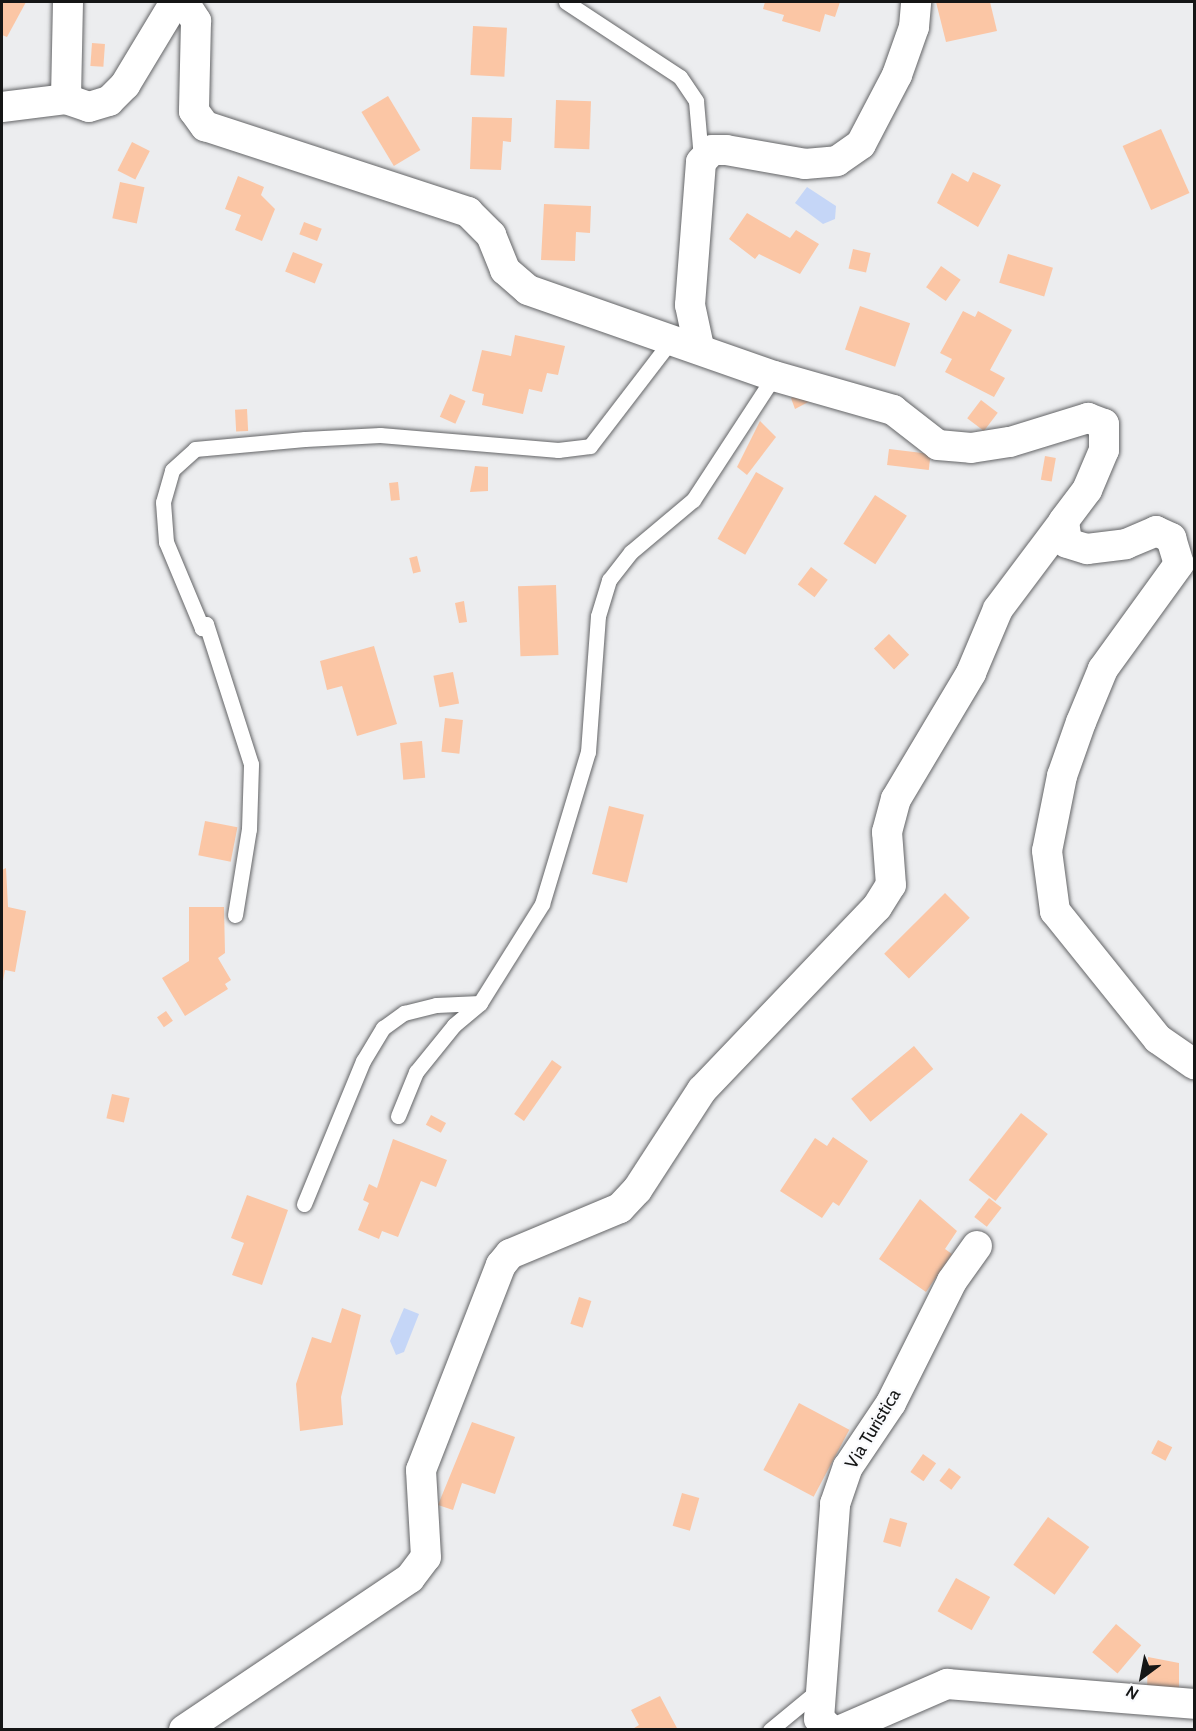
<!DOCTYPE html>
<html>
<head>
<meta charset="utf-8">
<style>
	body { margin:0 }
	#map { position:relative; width:1196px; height:1731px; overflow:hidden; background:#ecedef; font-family:Cabin,sans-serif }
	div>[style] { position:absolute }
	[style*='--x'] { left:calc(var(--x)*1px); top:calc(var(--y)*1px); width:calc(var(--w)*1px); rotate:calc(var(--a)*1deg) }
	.water>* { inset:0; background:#c5d6f7 }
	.building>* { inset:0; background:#fbc6a5; transform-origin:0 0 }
	.roads { filter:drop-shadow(0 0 2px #646567) drop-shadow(0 0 2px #646567) }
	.service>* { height:15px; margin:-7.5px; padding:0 7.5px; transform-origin:7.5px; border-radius:7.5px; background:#fff }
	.minor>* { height:30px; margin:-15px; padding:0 15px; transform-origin:15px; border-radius:15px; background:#fff }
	span { translate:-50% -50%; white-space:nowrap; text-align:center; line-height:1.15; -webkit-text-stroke:4.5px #f9fafd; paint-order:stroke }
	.street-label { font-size:18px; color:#151616 }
	.frame { position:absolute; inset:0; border:3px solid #151616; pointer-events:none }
	.north { position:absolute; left:1112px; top:1647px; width:60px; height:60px; -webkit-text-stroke:4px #f9fafd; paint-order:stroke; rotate:212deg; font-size:16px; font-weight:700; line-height:24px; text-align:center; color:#151616 }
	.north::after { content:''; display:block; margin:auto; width:21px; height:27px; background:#151616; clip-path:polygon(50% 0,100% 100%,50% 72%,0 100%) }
</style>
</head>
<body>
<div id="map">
	<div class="water">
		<div style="clip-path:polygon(807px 187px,836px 206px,835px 219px,823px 224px,795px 203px)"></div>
		<div style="clip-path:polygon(404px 1308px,419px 1314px,404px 1352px,396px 1355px,390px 1341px)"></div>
	</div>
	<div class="building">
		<div style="clip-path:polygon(2px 2px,26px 2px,7px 37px,2px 35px)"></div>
		<div style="clip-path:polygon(765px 2px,840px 2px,835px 17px,825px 14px,820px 32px,782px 21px,784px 15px,763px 9px)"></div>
		<div style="clip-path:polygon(936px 2px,990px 2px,997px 31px,946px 42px)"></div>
		<div style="left:473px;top:26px;width:34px;height:49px;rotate:3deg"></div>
		<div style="left:92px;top:43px;width:13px;height:23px;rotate:4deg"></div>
		<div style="left:388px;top:96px;width:63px;height:31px;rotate:59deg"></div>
		<div style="left:556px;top:100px;width:35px;height:48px;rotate:2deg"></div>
		<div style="clip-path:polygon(472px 117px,512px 118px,511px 142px,503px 141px,501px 170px,470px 169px)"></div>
		<div style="left:1161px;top:129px;width:70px;height:42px;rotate:66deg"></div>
		<div style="left:132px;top:142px;width:20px;height:32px;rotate:27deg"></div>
		<div style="clip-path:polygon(973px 172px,1001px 185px,978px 227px,937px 203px,952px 173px,968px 182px)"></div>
		<div style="clip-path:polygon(238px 176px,264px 187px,261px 195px,275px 209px,262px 241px,235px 230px,241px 215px,225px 209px)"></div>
		<div style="left:120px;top:182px;width:25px;height:37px;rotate:12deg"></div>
		<div style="clip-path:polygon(544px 204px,591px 206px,590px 233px,576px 232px,575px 261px,541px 260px)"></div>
		<div style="clip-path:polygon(747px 213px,790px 238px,796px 230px,819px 244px,800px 274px,759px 254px,755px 259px,729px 239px)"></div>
		<div style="left:304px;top:222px;width:19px;height:13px;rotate:21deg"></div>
		<div style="left:853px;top:249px;width:18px;height:20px;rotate:13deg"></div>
		<div style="left:293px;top:252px;width:32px;height:21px;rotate:22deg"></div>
		<div style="left:1008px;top:254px;width:47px;height:30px;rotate:17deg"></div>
		<div style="left:941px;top:266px;width:24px;height:26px;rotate:35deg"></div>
		<div style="left:860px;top:306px;width:53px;height:46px;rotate:19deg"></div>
		<div style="clip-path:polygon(963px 311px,975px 317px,978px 311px,1012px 330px,990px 370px,1005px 378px,994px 397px,945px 372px,952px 359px,940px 353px)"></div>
		<div style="clip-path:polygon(515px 335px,565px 346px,558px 375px,547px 373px,542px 392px,529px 389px,523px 414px,482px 405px,484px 394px,472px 391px,482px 350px,511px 356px)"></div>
		<div style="clip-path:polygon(814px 390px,816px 398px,795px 409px,791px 398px)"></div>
		<div style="left:450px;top:394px;width:17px;height:25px;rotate:24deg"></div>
		<div style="left:981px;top:400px;width:21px;height:23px;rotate:37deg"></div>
		<div style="left:247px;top:409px;width:22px;height:12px;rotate:87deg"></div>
		<div style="clip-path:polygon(760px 421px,776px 437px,747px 475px,737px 467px)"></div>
		<div style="left:889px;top:449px;width:42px;height:16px;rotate:7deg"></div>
		<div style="left:1045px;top:456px;width:11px;height:24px;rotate:10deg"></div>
		<div style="clip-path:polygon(475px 466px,488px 467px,488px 491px,470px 492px)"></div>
		<div style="left:756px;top:472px;width:32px;height:77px;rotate:30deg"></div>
		<div style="left:398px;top:482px;width:18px;height:9px;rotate:84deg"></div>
		<div style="left:875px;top:495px;width:38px;height:58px;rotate:33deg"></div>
		<div style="left:417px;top:556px;width:16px;height:8px;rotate:76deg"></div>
		<div style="left:811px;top:567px;width:21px;height:22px;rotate:37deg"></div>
		<div style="left:556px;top:585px;width:70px;height:38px;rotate:88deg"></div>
		<div style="clip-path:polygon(464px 601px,467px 622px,459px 623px,455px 603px)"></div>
		<div style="left:889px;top:634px;width:29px;height:21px;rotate:46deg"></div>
		<div style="clip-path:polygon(374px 646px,397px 724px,357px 736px,342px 686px,327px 690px,320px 661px)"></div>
		<div style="left:453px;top:672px;width:32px;height:20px;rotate:79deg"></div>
		<div style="left:445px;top:718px;width:18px;height:34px;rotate:6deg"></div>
		<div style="left:422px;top:741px;width:37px;height:22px;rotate:85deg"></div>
		<div style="left:609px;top:806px;width:36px;height:70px;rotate:14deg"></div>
		<div style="left:205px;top:821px;width:33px;height:35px;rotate:11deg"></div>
		<div style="clip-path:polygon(6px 868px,8px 907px,26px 911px,15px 972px,5px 970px,3px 981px,2px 870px)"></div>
		<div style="left:945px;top:893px;width:35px;height:86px;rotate:45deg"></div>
		<div style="clip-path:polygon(189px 907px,224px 907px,225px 953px,218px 958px,231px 980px,225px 984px,228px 989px,185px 1016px,162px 978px,189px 961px)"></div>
		<div style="left:166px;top:1011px;width:12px;height:11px;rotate:55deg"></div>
		<div style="left:914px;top:1046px;width:30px;height:82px;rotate:50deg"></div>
		<div style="left:552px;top:1060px;width:12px;height:66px;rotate:35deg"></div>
		<div style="left:112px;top:1094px;width:18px;height:25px;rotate:13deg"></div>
		<div style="left:1021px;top:1113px;width:34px;height:85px;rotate:38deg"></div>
		<div style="left:431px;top:1115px;width:17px;height:11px;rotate:28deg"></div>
		<div style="clip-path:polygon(833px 1137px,868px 1161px,839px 1206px,833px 1202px,822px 1218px,780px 1191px,815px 1138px,827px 1146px)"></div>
		<div style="clip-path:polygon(393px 1139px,447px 1160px,436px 1187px,421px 1181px,398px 1237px,382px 1231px,379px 1239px,358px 1230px,369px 1203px,363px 1200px,369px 1184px,377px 1188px)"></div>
		<div style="clip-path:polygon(247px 1195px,288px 1210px,262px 1285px,232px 1275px,244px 1243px,231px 1238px)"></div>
		<div style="left:989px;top:1198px;width:16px;height:24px;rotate:38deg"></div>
		<div style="clip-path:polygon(920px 1199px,957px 1231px,945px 1249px,952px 1254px,926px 1292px,879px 1259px)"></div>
		<div style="left:579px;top:1297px;width:13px;height:28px;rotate:18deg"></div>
		<div style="clip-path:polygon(342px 1308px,361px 1315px,341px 1397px,343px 1425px,300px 1431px,296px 1384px,312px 1337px,331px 1343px)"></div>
		<div style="left:799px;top:1403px;width:57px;height:76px;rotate:28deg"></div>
		<div style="clip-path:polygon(472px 1422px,515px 1437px,495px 1494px,462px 1483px,453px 1510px,438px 1505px)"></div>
		<div style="left:1158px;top:1440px;width:16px;height:15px;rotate:27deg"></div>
		<div style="left:923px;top:1454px;width:16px;height:22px;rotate:35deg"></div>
		<div style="left:949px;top:1468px;width:15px;height:16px;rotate:37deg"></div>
		<div style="left:682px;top:1493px;width:18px;height:34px;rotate:16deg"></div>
		<div style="left:1048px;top:1517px;width:51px;height:59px;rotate:36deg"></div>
		<div style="left:890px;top:1518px;width:18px;height:25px;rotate:16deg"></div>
		<div style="left:956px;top:1578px;width:39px;height:38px;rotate:29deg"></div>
		<div style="left:1116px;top:1624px;width:33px;height:37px;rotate:40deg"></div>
		<div style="clip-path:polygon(1148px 1657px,1179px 1663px,1179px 1689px,1147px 1689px)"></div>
		<div style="clip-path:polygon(660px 1696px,678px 1730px,631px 1730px,639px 1725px,631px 1710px)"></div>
	</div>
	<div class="roads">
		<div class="service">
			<div style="--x:566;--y:2;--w:136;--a:33.3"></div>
			<div style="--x:680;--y:77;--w:29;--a:56"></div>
			<div style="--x:696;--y:101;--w:57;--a:85"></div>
			<div style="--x:235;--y:915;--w:87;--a:-80.8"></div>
			<div style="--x:249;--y:829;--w:65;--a:-88.2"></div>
			<div style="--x:251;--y:764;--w:147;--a:-107.8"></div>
			<div style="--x:206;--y:624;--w:6;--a:135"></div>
			<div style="--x:202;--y:628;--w:93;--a:-112.7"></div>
			<div style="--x:166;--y:542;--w:40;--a:-94.3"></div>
			<div style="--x:163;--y:502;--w:33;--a:-74"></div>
			<div style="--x:172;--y:470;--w:31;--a:-42"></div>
			<div style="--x:195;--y:449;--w:110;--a:-5.2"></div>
			<div style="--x:305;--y:439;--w:75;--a:-3.1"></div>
			<div style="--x:380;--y:435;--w:179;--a:4.8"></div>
			<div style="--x:558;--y:450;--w:32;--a:-7"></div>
			<div style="--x:590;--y:446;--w:135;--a:-52.5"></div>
			<div style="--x:398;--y:1116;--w:48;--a:-67.8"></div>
			<div style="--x:416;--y:1072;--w:60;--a:-51"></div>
			<div style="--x:454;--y:1025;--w:34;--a:-40"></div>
			<div style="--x:480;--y:1003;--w:117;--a:-57.9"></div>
			<div style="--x:542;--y:904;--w:159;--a:-73.2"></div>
			<div style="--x:588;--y:752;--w:136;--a:-85.8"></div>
			<div style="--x:598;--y:616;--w:38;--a:-73"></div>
			<div style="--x:609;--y:580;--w:36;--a:-52"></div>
			<div style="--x:631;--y:552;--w:81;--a:-40"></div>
			<div style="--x:693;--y:500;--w:148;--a:-56.8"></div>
			<div style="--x:304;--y:1204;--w:155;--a:-67.6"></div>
			<div style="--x:363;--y:1061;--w:39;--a:-59"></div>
			<div style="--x:383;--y:1028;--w:26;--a:-36"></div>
			<div style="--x:404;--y:1013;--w:33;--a:-14"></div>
			<div style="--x:436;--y:1005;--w:44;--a:-2.6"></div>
			<div style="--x:770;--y:1730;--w:66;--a:-39.5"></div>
		</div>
		<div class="minor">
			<div style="--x:68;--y:2;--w:97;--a:91.2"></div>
			<div style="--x:66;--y:99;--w:24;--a:19"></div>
			<div style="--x:89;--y:107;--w:21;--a:-17"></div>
			<div style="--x:109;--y:101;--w:23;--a:-45"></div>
			<div style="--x:125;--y:85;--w:91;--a:-58.9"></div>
			<div style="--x:172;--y:7;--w:15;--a:0"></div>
			<div style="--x:187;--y:7;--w:17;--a:57"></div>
			<div style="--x:196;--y:21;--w:90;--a:91.3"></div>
			<div style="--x:194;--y:111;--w:19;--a:54"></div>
			<div style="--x:205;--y:126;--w:277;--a:18.1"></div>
			<div style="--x:468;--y:212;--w:33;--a:45"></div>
			<div style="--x:491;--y:235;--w:38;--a:68"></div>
			<div style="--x:505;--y:270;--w:30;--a:41"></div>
			<div style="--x:528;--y:290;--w:261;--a:19.3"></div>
			<div style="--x:774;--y:376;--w:124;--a:15.9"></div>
			<div style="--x:893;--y:410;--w:57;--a:37.9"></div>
			<div style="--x:938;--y:445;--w:33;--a:5"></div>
			<div style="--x:971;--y:448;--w:39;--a:-9"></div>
			<div style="--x:1010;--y:442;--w:82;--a:-17.1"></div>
			<div style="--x:1088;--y:418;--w:17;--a:21"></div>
			<div style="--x:1104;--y:424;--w:26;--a:90"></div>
			<div style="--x:1104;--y:450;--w:43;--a:113"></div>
			<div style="--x:1087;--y:490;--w:39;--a:127"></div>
			<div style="--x:1064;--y:521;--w:22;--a:82"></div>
			<div style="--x:1067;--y:543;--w:21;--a:17"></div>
			<div style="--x:1087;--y:549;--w:39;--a:-7"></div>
			<div style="--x:1126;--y:544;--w:33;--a:-23"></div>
			<div style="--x:1156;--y:531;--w:17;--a:25"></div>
			<div style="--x:1171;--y:538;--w:27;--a:73"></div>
			<div style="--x:1179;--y:564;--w:130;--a:125.9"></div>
			<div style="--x:1103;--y:669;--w:57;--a:112.5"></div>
			<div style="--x:1081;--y:722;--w:57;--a:109.4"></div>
			<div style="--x:1062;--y:776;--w:76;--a:101.3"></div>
			<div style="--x:1047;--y:851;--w:61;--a:82.4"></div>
			<div style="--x:1055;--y:911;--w:164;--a:51.2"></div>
			<div style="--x:1158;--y:1039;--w:44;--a:34.8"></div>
			<div style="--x:2;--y:107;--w:64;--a:-7.1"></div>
			<div style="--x:699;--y:347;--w:43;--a:-102.1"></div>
			<div style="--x:690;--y:305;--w:143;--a:-85.6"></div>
			<div style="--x:701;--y:162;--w:16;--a:-47"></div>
			<div style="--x:712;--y:150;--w:14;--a:0"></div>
			<div style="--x:726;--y:150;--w:80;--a:10"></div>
			<div style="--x:805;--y:164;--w:32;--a:-5"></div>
			<div style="--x:837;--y:161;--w:29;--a:-35"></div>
			<div style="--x:861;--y:144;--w:78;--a:-62.4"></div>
			<div style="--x:897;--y:75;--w:51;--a:-70.5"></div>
			<div style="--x:914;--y:27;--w:25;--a:-85"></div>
			<div style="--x:184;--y:1730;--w:272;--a:-33.9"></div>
			<div style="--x:410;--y:1578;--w:26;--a:-53"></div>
			<div style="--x:426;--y:1557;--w:87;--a:-93.3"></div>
			<div style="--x:421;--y:1470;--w:220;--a:-68.7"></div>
			<div style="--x:501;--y:1265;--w:14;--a:-51"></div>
			<div style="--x:510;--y:1254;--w:119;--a:-22.7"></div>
			<div style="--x:620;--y:1208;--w:25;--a:-47"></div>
			<div style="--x:637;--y:1190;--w:119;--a:-57"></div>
			<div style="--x:702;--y:1090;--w:253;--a:-46.3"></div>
			<div style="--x:877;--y:907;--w:26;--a:-58"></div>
			<div style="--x:891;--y:885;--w:53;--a:-94.3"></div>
			<div style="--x:887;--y:832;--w:34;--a:-75"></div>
			<div style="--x:896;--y:799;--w:147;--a:-59.2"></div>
			<div style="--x:971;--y:673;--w:69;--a:-67.1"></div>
			<div style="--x:998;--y:609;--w:110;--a:-53.1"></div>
			<div style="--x:831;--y:1730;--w:16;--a:-137"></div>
			<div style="--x:819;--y:1719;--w:216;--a:-85.7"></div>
			<div style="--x:835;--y:1504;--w:39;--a:-71"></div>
			<div style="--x:848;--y:1467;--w:77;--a:-56.1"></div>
			<div style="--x:891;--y:1403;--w:136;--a:-63.4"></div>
			<div style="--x:952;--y:1281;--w:43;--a:-54.5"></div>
			<div style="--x:841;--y:1730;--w:116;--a:-23.5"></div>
			<div style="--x:947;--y:1684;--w:248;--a:4.6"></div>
		</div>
	</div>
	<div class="street-label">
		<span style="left:873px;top:1429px;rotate:-59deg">Via Turistica</span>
	</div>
	<div class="frame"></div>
	<div class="north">N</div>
</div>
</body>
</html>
